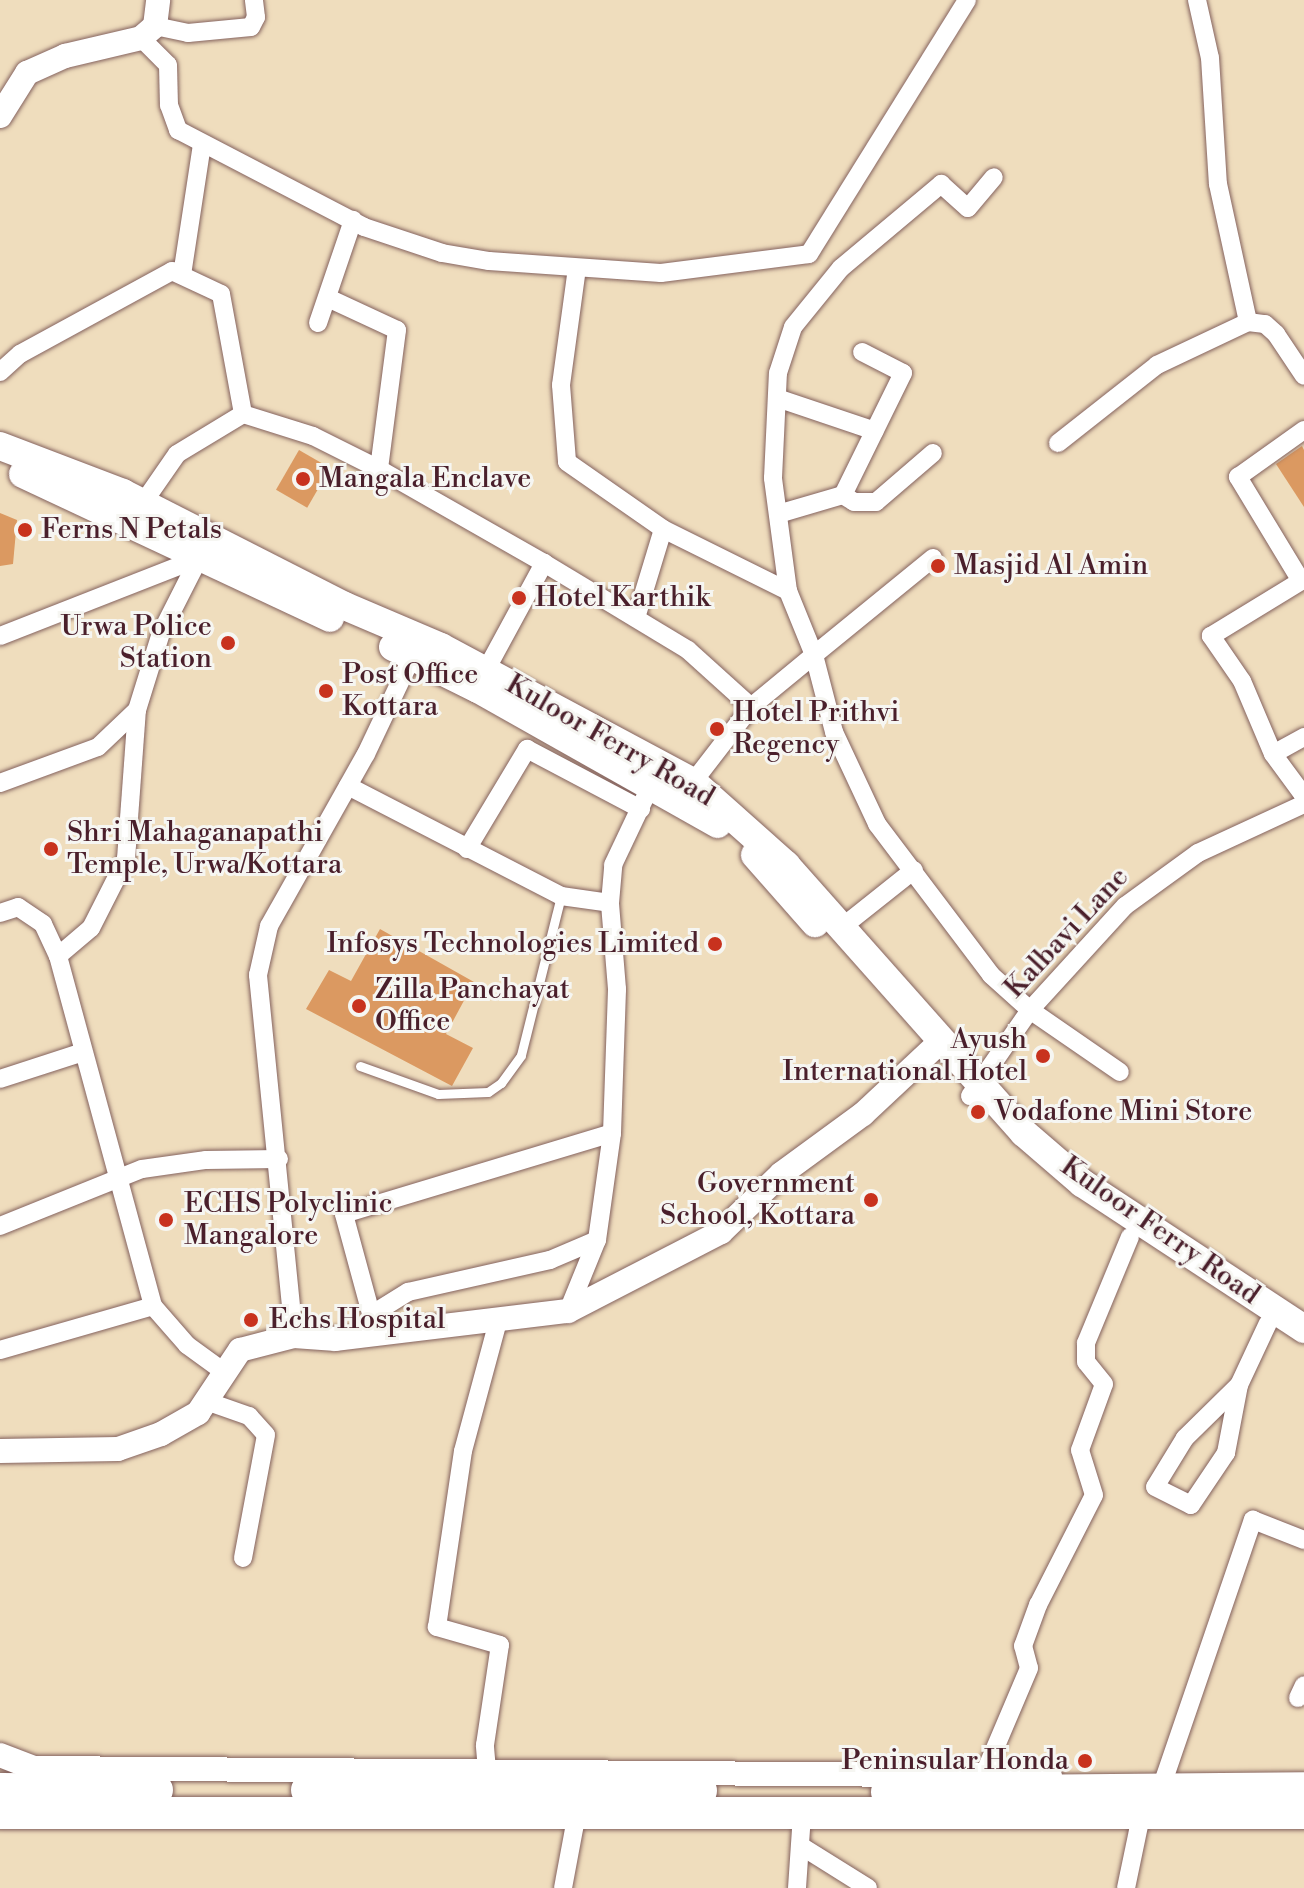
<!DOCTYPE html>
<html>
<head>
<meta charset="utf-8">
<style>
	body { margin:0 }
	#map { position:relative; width:1304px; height:1888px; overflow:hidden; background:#efddbd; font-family:"Libre Bodoni",serif }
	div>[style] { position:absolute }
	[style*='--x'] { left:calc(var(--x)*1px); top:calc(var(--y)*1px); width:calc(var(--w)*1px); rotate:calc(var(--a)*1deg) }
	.building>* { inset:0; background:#db9961; transform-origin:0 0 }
	.roads { filter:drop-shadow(0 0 2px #84625e) drop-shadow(0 0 2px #84625e) }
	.lane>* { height:9px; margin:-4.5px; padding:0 4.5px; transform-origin:4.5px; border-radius:4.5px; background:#fff }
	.street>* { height:18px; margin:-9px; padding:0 9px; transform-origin:9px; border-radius:9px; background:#fff }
	.secondary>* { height:24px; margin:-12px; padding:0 12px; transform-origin:12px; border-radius:12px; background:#fff }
	.primary>* { height:28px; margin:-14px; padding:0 14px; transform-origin:14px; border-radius:14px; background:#fff }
	.highway>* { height:32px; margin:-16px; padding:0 16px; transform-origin:16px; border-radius:16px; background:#fff }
	.dots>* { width:22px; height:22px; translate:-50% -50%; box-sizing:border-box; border:4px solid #f6f6f2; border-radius:50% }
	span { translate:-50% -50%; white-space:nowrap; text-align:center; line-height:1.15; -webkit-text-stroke:6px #f6f6f2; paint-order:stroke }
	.poi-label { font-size:28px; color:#4a1f2b }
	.left { translate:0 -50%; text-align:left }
	.right { translate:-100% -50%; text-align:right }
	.street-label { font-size:28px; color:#4a1f2b }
</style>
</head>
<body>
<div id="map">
	<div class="building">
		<div style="clip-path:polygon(1302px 446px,1304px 450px,1304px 507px,1276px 464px)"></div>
		<div style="left:299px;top:450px;width:36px;height:46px;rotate:30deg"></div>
		<div style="clip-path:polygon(0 513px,17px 520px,13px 564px,0 566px)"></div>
		<div style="clip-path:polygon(380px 929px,474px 982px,446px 1034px,473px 1048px,452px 1086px,306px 1009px,329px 970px,351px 981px)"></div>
	</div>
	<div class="roads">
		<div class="lane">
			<div style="--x:360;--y:1066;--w:83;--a:19.7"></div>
			<div style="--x:438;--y:1094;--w:50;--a:-2.3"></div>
			<div style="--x:488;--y:1092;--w:16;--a:-35"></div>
			<div style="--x:501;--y:1083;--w:34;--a:-54"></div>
			<div style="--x:521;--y:1055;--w:164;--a:-75.9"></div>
		</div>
		<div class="street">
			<div style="--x:1197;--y:0;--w:59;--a:77.4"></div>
			<div style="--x:1210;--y:58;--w:126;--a:86.4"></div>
			<div style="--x:1218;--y:184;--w:141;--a:77.7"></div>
			<div style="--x:155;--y:26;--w:34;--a:12"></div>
			<div style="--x:188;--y:33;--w:63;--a:-5.4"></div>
			<div style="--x:251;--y:27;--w:11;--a:-63"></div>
			<div style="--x:256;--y:17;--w:17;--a:-97"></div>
			<div style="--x:141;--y:38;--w:38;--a:45"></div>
			<div style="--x:168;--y:65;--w:40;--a:88.6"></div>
			<div style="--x:169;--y:105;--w:27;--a:70"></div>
			<div style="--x:178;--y:130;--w:210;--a:27.5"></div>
			<div style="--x:364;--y:227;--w:82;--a:18.4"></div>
			<div style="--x:442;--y:253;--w:48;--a:9.7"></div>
			<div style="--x:489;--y:261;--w:172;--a:4"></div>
			<div style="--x:661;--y:273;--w:149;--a:-7.3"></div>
			<div style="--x:809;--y:254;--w:299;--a:-58.1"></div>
			<div style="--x:577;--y:268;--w:118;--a:97.8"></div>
			<div style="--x:561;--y:385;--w:77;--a:85.5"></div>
			<div style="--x:567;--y:462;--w:117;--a:34.9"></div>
			<div style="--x:182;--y:275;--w:133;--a:-81.3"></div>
			<div style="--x:328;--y:298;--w:76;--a:24.9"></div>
			<div style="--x:397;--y:330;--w:140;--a:97.4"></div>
			<div style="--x:379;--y:469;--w:190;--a:29.7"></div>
			<div style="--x:318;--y:323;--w:109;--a:-71.2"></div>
			<div style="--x:0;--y:372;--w:27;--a:-42"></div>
			<div style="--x:20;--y:354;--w:173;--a:-28.6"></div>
			<div style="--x:172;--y:271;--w:54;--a:25.1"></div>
			<div style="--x:221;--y:294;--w:122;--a:79.6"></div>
			<div style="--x:243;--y:414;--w:77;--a:148.8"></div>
			<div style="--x:177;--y:454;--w:60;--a:124.8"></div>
			<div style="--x:777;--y:398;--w:103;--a:18.6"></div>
			<div style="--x:243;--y:414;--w:73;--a:17.4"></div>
			<div style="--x:313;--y:436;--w:74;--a:26.6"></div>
			<div style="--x:1058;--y:443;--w:126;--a:-38.2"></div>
			<div style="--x:1157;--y:365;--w:101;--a:-25.3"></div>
			<div style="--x:1248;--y:322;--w:17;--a:7"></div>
			<div style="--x:1265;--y:324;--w:15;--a:42"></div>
			<div style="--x:1276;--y:334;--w:50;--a:56.3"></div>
			<div style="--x:843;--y:495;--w:136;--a:-63.8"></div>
			<div style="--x:903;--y:373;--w:46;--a:-152.9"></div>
			<div style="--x:778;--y:514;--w:68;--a:-16.3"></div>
			<div style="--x:843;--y:495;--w:13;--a:32"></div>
			<div style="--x:854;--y:502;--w:22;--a:0"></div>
			<div style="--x:876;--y:502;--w:75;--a:-40.7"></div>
			<div style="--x:933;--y:558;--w:154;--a:140.8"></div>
			<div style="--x:814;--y:655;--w:80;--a:75.4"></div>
			<div style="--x:834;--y:732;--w:102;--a:64.9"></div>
			<div style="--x:877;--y:824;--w:189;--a:52.9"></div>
			<div style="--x:991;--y:975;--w:52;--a:41.9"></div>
			<div style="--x:1030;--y:1010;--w:109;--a:34.6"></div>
			<div style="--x:788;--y:591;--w:114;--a:-97.6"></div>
			<div style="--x:773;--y:478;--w:105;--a:-87.3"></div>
			<div style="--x:778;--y:373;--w:48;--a:-71.9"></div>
			<div style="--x:793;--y:327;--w:76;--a:-50.9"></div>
			<div style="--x:841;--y:268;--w:131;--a:-40"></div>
			<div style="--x:941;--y:184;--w:36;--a:42"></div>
			<div style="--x:968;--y:208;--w:40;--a:-50"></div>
			<div style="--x:636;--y:618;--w:93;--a:-73.1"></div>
			<div style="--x:663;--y:529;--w:140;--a:26.4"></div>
			<div style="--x:788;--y:591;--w:69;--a:67.9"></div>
			<div style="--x:814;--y:655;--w:82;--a:140.5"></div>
			<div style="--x:751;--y:707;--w:95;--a:127.7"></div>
			<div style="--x:0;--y:636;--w:217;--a:-21.4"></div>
			<div style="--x:486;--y:670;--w:122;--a:-61.5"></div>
			<div style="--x:544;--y:563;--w:168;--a:31.1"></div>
			<div style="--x:688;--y:650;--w:85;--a:42.1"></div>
			<div style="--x:1304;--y:737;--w:35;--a:151"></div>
			<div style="--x:1273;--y:754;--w:52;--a:53.6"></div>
			<div style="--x:1273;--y:754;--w:79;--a:-113"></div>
			<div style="--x:1242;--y:681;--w:55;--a:-124.6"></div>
			<div style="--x:1211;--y:636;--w:105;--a:-31.4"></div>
			<div style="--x:1301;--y:581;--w:122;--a:-121.2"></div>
			<div style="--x:1238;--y:477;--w:81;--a:-35.5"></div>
			<div style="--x:0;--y:783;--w:104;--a:-20.2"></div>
			<div style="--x:98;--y:747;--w:54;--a:-43.5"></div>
			<div style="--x:137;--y:710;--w:81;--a:-72.7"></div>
			<div style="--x:161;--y:633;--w:82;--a:-63.1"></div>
			<div style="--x:348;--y:786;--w:240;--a:27.3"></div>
			<div style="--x:561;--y:896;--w:49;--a:8.1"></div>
			<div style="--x:467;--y:849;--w:117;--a:-59"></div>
			<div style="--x:527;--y:749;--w:129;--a:27.8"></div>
			<div style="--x:0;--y:913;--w:19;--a:-18"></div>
			<div style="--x:18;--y:907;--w:30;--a:34"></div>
			<div style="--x:43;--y:924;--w:35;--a:65"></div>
			<div style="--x:58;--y:956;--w:363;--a:74.8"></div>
			<div style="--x:153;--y:1306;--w:52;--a:48.9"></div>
			<div style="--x:187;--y:1345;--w:46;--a:36.1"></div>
			<div style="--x:841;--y:928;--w:93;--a:-38.5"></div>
			<div style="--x:58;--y:956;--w:43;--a:-40.3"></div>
			<div style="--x:91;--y:928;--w:77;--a:-63.1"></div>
			<div style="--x:126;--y:859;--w:149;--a:-85.8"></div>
			<div style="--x:0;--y:1079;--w:87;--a:-18"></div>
			<div style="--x:970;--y:1096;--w:105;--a:-55.1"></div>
			<div style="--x:1030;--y:1010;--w:141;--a:-47.6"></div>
			<div style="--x:1125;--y:906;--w:90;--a:-36"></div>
			<div style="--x:1198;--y:853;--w:117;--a:-24.8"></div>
			<div style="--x:0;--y:1226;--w:153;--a:-21.9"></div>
			<div style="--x:142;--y:1169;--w:65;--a:-8"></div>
			<div style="--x:206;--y:1160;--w:73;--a:-0.8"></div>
			<div style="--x:568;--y:1311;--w:77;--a:-67.8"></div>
			<div style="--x:597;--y:1240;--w:108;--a:-82"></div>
			<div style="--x:612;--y:1133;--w:144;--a:-88"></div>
			<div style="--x:617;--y:989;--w:86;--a:-94.7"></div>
			<div style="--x:610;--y:903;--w:38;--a:-85"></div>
			<div style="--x:613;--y:865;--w:91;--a:-64.6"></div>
			<div style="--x:371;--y:1315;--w:44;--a:-31.9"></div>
			<div style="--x:408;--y:1292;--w:146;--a:-12.7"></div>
			<div style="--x:550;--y:1260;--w:51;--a:-23.1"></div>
			<div style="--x:376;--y:1332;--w:122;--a:-105.2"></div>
			<div style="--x:344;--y:1214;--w:280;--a:-16.8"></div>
			<div style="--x:294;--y:1336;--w:363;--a:-95.7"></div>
			<div style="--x:258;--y:975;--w:50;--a:-77.3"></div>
			<div style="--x:269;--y:926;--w:197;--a:-60.6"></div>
			<div style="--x:366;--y:754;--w:117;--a:-64.7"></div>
			<div style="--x:0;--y:1350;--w:159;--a:-16"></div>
			<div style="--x:1239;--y:1385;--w:76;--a:135.5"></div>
			<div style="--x:1185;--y:1438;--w:57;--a:121.5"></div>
			<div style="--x:1155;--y:1487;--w:40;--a:26.6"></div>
			<div style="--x:1191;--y:1505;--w:63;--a:-56.1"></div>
			<div style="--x:1226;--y:1453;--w:69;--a:-79.2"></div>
			<div style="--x:1239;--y:1385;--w:68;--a:-64.9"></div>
			<div style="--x:206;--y:1401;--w:46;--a:19.2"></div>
			<div style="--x:249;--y:1416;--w:25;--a:48"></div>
			<div style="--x:266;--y:1435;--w:125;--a:100.6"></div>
			<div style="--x:1298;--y:1698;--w:14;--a:-65"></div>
			<div style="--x:487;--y:1770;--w:25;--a:-95"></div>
			<div style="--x:485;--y:1745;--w:101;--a:-81.5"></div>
			<div style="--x:500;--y:1645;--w:66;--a:-164.1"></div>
			<div style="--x:437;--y:1627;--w:178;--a:-81.6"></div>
			<div style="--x:463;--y:1451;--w:138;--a:-74.9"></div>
			<div style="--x:979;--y:1786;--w:128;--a:-67"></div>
			<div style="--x:1029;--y:1668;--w:23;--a:-105"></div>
			<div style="--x:1023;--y:1646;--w:44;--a:-69.9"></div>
			<div style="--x:1038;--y:1605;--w:123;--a:-63"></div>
			<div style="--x:1094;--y:1495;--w:47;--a:-107.3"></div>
			<div style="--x:1080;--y:1450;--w:70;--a:-70"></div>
			<div style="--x:1104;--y:1384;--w:28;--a:-129"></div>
			<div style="--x:1086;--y:1362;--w:19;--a:-90"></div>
			<div style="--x:1086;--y:1343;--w:115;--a:-67.5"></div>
			<div style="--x:1160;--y:1791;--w:287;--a:-71.1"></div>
			<div style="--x:1253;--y:1520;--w:55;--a:21.4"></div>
			<div style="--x:801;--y:1846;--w:79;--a:32.1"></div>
			<div style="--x:563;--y:1888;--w:76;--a:-79.4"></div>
			<div style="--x:797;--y:1888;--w:74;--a:-86.1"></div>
			<div style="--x:1126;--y:1888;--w:74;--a:-78.2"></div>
		</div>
		<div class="secondary">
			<div style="--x:0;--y:116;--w:51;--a:-57.9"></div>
			<div style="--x:27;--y:73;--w:42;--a:-24.1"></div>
			<div style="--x:65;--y:56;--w:78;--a:-13.3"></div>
			<div style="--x:141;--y:38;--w:18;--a:-41"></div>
			<div style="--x:155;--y:26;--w:26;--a:-83"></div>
			<div style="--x:0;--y:1451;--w:118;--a:-1"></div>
			<div style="--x:118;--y:1449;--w:46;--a:-19.2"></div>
			<div style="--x:161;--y:1434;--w:43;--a:-29.6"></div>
			<div style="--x:198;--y:1413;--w:76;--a:-56.3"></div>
			<div style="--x:240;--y:1350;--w:56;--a:-14.5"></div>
			<div style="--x:294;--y:1336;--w:42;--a:4.1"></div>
			<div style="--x:336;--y:1339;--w:234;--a:-6.9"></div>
			<div style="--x:568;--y:1311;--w:172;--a:-27.3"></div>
			<div style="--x:721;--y:1232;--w:83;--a:-44"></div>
			<div style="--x:781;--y:1174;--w:102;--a:-36.2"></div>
			<div style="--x:863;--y:1114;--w:107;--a:-43.1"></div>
			<div style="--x:0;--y:1755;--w:36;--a:21"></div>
			<div style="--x:34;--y:1768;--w:1016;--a:0.45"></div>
		</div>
		<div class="primary">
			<div style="--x:0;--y:446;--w:132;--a:20.9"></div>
			<div style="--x:123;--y:493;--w:249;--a:27"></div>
			<div style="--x:345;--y:606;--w:104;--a:23.1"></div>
			<div style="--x:441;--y:647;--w:286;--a:28.2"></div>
			<div style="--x:693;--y:782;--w:125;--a:41.7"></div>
			<div style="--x:786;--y:865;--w:358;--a:48.4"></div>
			<div style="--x:1024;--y:1133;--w:77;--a:40.8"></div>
			<div style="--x:1082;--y:1183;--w:266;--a:33.3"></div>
			<div style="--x:23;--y:474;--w:339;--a:25.1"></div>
			<div style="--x:393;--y:647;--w:95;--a:26.3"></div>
			<div style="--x:478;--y:689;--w:275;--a:29.4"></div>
			<div style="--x:755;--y:855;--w:91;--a:48.6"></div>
		</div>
		<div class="highway">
			<div style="--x:0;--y:1789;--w:157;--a:0.4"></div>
			<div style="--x:307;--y:1790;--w:394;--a:0.1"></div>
			<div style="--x:887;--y:1792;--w:417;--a:-0.5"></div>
			<div style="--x:0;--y:1813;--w:1304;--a:0"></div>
		</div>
	</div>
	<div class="dots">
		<div style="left:303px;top:479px;background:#c8321e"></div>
		<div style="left:25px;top:530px;background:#c8321e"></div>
		<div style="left:938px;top:566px;background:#c8321e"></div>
		<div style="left:519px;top:598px;background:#c8321e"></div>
		<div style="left:228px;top:643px;background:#c8321e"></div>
		<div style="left:326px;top:691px;background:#c8321e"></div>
		<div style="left:717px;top:729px;background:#c8321e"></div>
		<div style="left:51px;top:849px;background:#c8321e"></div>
		<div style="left:715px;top:944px;background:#c8321e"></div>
		<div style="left:359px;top:1006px;background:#c8321e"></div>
		<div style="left:1043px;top:1056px;background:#c8321e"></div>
		<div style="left:978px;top:1112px;background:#c8321e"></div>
		<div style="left:871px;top:1200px;background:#c8321e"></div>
		<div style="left:166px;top:1220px;background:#c8321e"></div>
		<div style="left:251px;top:1320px;background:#c8321e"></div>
		<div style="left:1085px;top:1761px;background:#c8321e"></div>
	</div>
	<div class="poi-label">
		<span class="left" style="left:319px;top:479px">Mangala Enclave</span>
		<span class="left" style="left:41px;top:530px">Ferns N Petals</span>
		<span class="left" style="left:954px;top:566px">Masjid Al Amin</span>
		<span class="left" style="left:535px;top:598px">Hotel Karthik</span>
		<span class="right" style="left:212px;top:643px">Urwa Police<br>Station</span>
		<span class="left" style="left:342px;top:691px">Post Office<br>Kottara</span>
		<span class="left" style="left:733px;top:729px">Hotel Prithvi<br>Regency</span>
		<span class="left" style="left:67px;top:849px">Shri Mahaganapathi<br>Temple, Urwa/Kottara</span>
		<span class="right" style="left:699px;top:944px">Infosys Technologies Limited</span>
		<span class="left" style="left:375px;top:1006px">Zilla Panchayat<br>Office</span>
		<span class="right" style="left:1027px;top:1056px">Ayush<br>International Hotel</span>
		<span class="left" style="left:994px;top:1112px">Vodafone Mini Store</span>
		<span class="right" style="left:855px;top:1200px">Government<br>School, Kottara</span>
		<span class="left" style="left:184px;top:1220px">ECHS Polyclinic<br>Mangalore</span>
		<span class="left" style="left:269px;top:1320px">Echs Hospital</span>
		<span class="right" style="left:1069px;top:1761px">Peninsular Honda</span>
	</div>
	<div class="street-label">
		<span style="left:610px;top:741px;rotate:30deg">Kuloor Ferry Road</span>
		<span style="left:1067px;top:933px;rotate:-47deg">Kalbavi Lane</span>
		<span style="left:1160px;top:1231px;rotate:35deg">Kuloor Ferry Road</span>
	</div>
</div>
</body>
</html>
